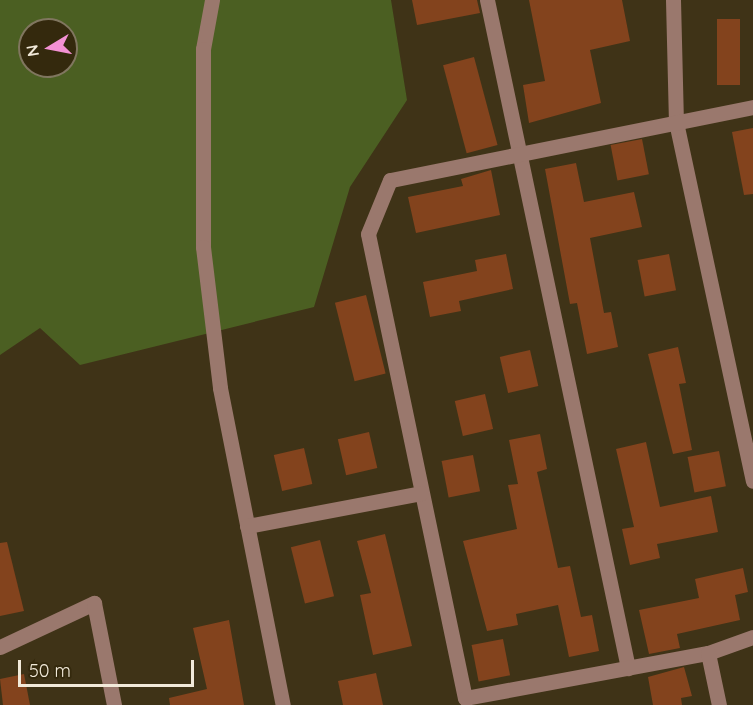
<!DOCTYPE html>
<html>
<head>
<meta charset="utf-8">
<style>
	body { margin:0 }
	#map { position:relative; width:753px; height:705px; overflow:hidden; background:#3f3317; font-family:Quicksand,sans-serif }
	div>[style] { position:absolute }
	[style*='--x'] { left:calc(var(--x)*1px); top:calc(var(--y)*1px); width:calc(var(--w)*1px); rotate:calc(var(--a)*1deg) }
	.green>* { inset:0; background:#4b5f22 }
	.building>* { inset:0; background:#83431d; transform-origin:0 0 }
	.minor>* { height:15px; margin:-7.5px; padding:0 7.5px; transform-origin:7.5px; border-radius:7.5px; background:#9a786d }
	span { translate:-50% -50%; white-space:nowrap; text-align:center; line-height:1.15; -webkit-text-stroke:4.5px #34290d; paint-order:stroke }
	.north { position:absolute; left:18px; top:18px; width:60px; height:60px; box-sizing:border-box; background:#34290d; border:2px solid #80765f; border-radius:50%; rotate:260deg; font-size:16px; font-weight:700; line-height:24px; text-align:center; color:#f2eada }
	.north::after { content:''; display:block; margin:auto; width:21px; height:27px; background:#f491d4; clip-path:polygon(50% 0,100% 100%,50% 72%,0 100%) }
	.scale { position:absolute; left:18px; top:660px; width:176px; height:27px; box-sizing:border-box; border:3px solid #f2eada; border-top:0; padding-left:8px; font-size:18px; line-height:21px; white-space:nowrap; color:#f2eada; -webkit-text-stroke:4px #34290d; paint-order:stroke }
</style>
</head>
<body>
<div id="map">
	<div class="green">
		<div style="clip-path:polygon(evenodd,0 0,391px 0,407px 100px,350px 187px,314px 307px,80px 365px,40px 328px,0 355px,0 0,30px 30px,66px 30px,66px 66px,30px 66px,30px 30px)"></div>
	</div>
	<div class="building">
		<div style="clip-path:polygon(412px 0,477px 0,480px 13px,417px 25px)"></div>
		<div style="clip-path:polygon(529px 0,622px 0,630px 41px,590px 50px,601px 103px,529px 123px,523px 85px,545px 81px)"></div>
		<div style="left:717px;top:19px;width:23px;height:66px"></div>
		<div style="left:474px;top:57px;width:91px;height:32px;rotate:75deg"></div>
		<div style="clip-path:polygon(753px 128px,753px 194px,744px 195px,732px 132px)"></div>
		<div style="left:642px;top:139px;width:36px;height:32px;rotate:79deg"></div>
		<div style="clip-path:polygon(576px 163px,584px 202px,634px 192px,642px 227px,590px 238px,604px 313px,611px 312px,618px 347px,587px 354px,577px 303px,570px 304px,545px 169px)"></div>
		<div style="clip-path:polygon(491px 170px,500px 215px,416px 233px,408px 197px,463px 186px,461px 179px)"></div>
		<div style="clip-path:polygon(506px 254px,513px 289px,459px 301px,461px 311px,430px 317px,423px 282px,477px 271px,475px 260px)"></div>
		<div style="left:669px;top:254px;width:37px;height:32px;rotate:79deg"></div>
		<div style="left:366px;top:295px;width:81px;height:32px;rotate:76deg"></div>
		<div style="clip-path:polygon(678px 347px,686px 383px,679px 384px,692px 450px,673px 454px,648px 354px)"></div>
		<div style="left:530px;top:350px;width:37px;height:31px;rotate:77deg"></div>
		<div style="left:485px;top:394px;width:36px;height:31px;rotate:77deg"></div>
		<div style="left:369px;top:432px;width:37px;height:32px;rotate:77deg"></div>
		<div style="clip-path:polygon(540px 434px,547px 469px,537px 472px,558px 568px,570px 566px,581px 617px,592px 615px,599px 651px,569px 657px,558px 605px,516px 614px,518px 625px,487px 631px,463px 541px,517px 529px,508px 485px,518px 484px,509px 440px)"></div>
		<div style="clip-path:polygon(646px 442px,660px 507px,711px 496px,718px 532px,657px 544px,660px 558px,630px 565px,622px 529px,634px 527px,616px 449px)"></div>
		<div style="left:304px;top:448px;width:37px;height:31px;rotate:77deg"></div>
		<div style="left:719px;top:451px;width:36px;height:32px;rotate:79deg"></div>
		<div style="left:473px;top:455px;width:37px;height:32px;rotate:79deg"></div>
		<div style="clip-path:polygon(385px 534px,412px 646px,373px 655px,360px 595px,371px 593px,357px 541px)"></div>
		<div style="left:320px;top:540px;width:58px;height:30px;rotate:76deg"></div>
		<div style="clip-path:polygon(7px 542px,24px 611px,0 616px,0 543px)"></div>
		<div style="clip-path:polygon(743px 568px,748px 592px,735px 595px,740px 620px,677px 634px,680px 648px,649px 654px,639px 610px,699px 598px,695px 579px)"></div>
		<div style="clip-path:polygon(229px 620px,244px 705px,170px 705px,169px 698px,207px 689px,193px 628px)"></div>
		<div style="left:503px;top:639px;width:37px;height:32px;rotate:79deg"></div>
		<div style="clip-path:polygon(684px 667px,692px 696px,681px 698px,682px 705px,653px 705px,648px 677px)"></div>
		<div style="clip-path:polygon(376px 673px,383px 705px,343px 705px,338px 681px)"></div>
		<div style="clip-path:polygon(24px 674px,30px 705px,3px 705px,0 679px)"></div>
	</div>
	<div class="minor">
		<div style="--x:212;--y:0;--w:50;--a:100.4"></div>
		<div style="--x:203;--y:49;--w:198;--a:90"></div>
		<div style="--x:203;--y:247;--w:142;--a:83.1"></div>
		<div style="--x:220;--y:388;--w:323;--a:78.8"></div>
		<div style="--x:487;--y:0;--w:683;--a:78.08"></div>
		<div style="--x:673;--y:0;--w:122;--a:88.6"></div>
		<div style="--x:676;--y:122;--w:367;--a:77.9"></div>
		<div style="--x:753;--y:107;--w:370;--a:168.6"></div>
		<div style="--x:390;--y:180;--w:58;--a:112.2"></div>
		<div style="--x:368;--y:234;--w:474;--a:78.2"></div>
		<div style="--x:465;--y:698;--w:247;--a:-10.5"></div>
		<div style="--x:708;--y:653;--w:48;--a:-19.6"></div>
		<div style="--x:247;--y:526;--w:177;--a:-10.7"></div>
		<div style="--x:0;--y:647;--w:104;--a:-25.1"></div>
		<div style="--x:94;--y:603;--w:104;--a:78.9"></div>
		<div style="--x:708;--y:653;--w:53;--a:78.1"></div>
	</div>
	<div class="north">N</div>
	<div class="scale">50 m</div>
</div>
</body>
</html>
